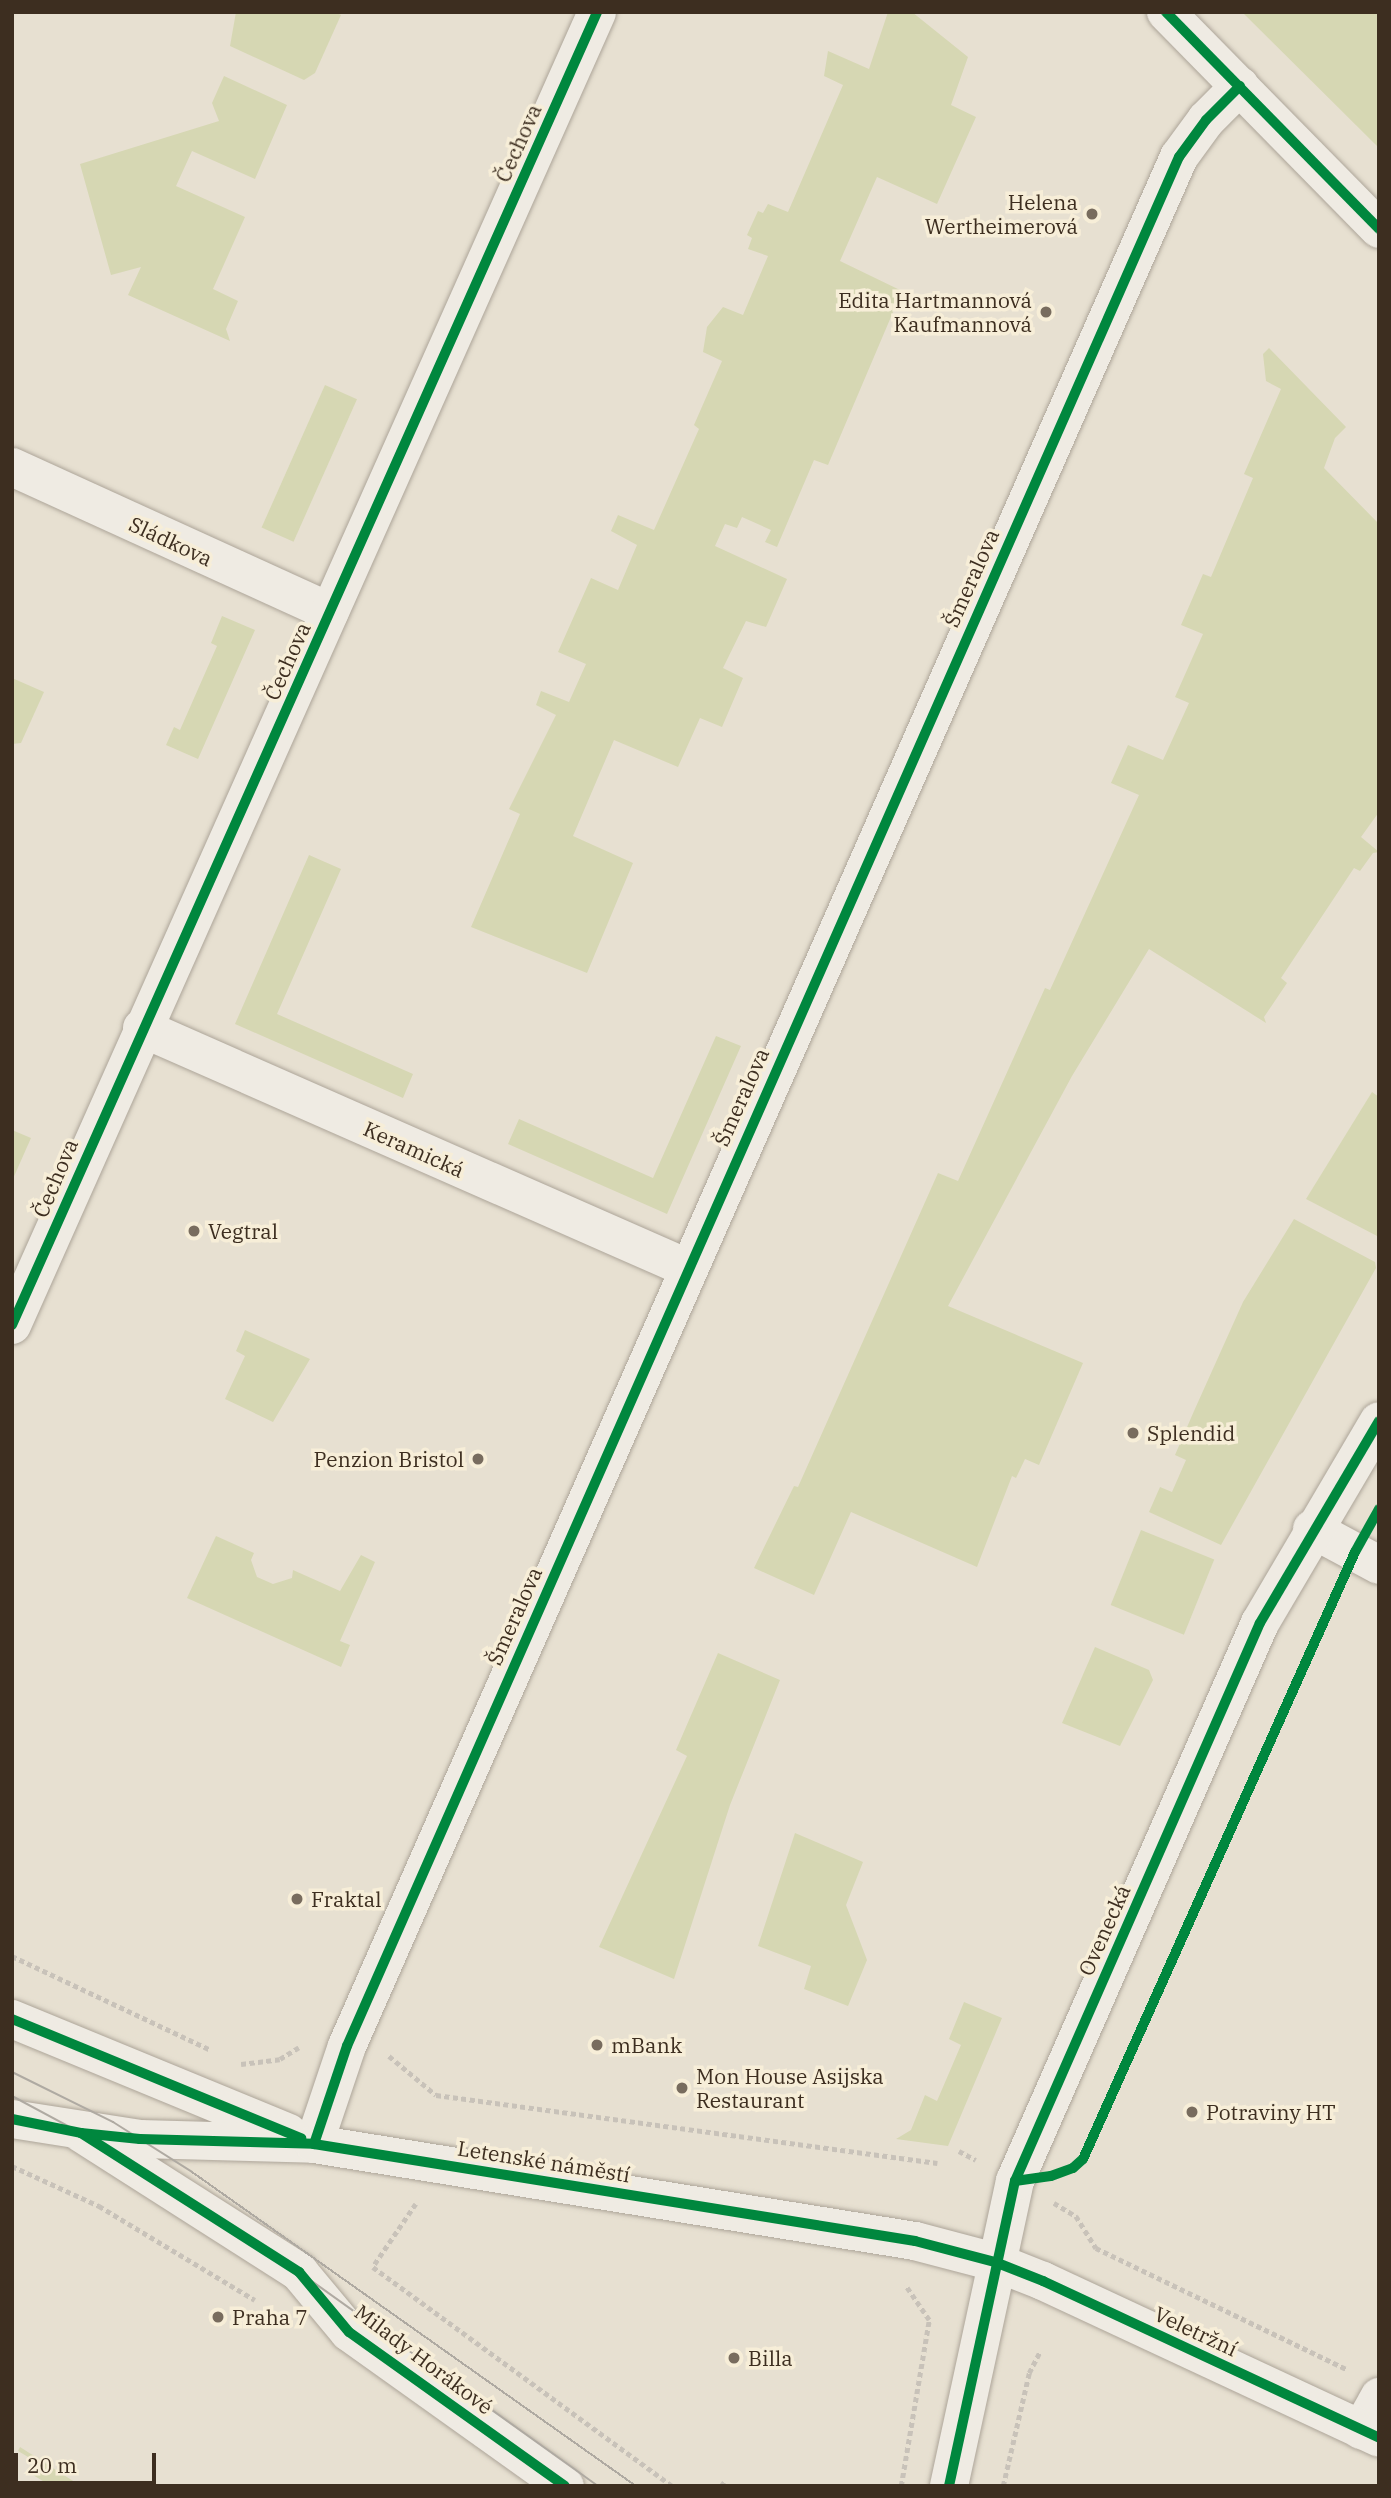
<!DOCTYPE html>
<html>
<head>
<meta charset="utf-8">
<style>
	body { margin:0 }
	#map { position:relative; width:1391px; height:2498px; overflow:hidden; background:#e7e0d1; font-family:"IBM Plex Serif",serif }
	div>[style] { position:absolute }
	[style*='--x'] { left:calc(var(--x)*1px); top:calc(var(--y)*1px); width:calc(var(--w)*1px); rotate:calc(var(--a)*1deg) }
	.green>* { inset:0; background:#d6d7b3; transform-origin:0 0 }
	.path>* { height:4.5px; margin-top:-2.25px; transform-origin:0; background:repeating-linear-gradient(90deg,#c8c2b9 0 5px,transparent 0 8.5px) }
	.roads { filter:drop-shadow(0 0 2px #ada599) drop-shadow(0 0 2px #ada599) }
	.minor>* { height:38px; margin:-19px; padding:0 19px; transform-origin:19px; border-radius:19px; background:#efebe3 }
	.secondary>* { height:38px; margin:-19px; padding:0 19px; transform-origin:19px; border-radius:19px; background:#efebe3 }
	.tram>* { height:2px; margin:-1px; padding:0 1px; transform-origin:1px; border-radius:1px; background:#afaaa2 }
	.cycleway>* { height:10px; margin:-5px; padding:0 5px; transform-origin:5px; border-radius:5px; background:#00873e }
	.dots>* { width:19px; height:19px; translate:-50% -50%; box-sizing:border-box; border:4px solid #f7eed8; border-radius:50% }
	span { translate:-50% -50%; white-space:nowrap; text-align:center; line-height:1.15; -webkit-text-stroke:7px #f7eed8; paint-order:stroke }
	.street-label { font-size:21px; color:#3d2e20 }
	.poi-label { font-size:21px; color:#3d2e20 }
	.right { translate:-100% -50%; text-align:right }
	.left { translate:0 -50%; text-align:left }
	.frame { position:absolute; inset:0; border:14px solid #3d2e20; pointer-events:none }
	.scale { position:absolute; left:14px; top:2453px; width:142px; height:32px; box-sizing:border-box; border:4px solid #3d2e20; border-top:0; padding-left:9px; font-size:21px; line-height:24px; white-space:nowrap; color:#3d2e20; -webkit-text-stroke:5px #f7eed8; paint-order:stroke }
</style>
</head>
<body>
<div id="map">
	<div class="green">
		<div style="clip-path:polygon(236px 12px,335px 12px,341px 15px,315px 73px,304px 80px,230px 46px)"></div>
		<div style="clip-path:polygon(888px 12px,912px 12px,968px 57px,951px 105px,976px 117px,937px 204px,877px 177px,840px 261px,902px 291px,828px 465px,814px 460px,777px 547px,765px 542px,771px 530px,742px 517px,737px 528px,725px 524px,715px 546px,787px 579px,766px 627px,746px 621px,723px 668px,743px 678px,722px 727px,700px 718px,678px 767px,614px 740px,573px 836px,633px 863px,587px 973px,471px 927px,520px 814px,509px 809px,556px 715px,536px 705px,541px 691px,569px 702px,586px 664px,558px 652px,591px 578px,618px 590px,637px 545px,611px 531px,618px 515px,654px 530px,699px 429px,694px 425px,722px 361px,703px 352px,707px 327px,723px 307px,743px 315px,768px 256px,748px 249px,752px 238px,747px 235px,758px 211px,763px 213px,768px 204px,788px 212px,843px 85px,824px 76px,828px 51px,869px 69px)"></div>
		<div style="clip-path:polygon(1242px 12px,1379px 12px,1379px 148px)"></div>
		<div style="clip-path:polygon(224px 76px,287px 105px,255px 179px,192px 151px,176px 186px,245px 217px,213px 289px,238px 301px,226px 329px,230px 341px,128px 295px,141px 267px,111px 275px,80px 164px,219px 121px,212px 103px)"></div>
		<div style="clip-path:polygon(1269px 348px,1346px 427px,1335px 438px,1324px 468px,1379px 524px,1379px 812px,1361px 837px,1379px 852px,1373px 853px,1360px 871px,1354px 868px,1281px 978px,1287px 983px,1264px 1017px,1266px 1023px,1149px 949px,1072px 1076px,948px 1306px,1083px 1363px,1039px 1465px,1025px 1459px,1016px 1478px,1012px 1476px,977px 1567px,851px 1512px,814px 1595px,754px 1568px,794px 1486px,798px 1487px,938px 1173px,958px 1181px,1045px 988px,1050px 990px,1139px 795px,1111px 783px,1128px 745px,1163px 760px,1189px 703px,1175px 697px,1203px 634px,1181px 625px,1203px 574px,1211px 577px,1253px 478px,1244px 474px,1281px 389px,1266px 381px,1263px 354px)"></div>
		<div style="left:325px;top:385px;width:35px;height:156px;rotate:24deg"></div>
		<div style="clip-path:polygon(222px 616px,255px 630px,198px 759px,166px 745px,174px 727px,180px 730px,217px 646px,211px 643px)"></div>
		<div style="clip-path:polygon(12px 678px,44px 692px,21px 743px,12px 744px)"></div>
		<div style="clip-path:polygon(309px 855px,341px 869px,277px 1014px,413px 1074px,403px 1098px,235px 1024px)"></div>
		<div style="clip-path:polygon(716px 1036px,741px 1046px,667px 1214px,508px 1144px,519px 1119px,653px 1178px)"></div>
		<div style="clip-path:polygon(1372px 1092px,1379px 1097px,1379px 1237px,1306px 1199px)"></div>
		<div style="clip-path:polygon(12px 1130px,31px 1138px,12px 1181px)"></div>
		<div style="clip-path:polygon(1294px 1219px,1375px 1262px,1376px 1268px,1221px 1545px,1149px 1512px,1160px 1487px,1172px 1492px,1186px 1460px,1175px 1455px,1194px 1411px,1243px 1302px)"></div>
		<div style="clip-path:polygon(245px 1330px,310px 1359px,273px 1422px,225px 1399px,245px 1356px,236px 1351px)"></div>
		<div style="left:1141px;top:1530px;width:79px;height:81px;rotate:22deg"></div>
		<div style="clip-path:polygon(216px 1536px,254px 1553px,251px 1560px,257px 1577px,273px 1584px,292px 1578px,293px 1570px,340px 1591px,361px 1555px,375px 1562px,340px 1641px,350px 1645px,341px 1667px,187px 1598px)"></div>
		<div style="clip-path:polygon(1095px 1647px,1149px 1670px,1153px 1680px,1120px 1746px,1062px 1723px)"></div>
		<div style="clip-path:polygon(718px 1653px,780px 1680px,730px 1805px,674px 1979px,599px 1947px,687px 1756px,676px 1750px)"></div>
		<div style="clip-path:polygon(795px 1833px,863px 1862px,846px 1905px,867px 1960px,848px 2006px,804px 1989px,811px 1966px,758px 1946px)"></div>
		<div style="clip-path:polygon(964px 2002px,1002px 2018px,948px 2146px,896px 2139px,911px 2130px,925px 2095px,937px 2101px,961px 2045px,949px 2039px)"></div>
		<div style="clip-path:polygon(20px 2447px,81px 2486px,51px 2486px,33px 2475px,40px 2464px,18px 2451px)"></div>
	</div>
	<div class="path">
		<div style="--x:12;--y:1956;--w:220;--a:25.3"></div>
		<div style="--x:389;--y:2056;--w:61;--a:39.7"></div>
		<div style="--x:436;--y:2095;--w:506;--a:7.73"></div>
		<div style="--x:241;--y:2064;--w:39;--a:-7"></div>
		<div style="--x:280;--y:2059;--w:22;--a:-32"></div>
		<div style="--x:959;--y:2151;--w:19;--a:28"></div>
		<div style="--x:12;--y:2166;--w:96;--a:24.7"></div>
		<div style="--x:99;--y:2206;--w:182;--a:31.1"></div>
		<div style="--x:1054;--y:2203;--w:26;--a:31"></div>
		<div style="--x:1076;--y:2216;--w:38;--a:58"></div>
		<div style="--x:1096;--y:2248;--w:278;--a:25.8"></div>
		<div style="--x:416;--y:2204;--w:76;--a:124.3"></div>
		<div style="--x:373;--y:2267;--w:371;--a:36.2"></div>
		<div style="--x:721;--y:2486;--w:5;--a:-53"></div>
		<div style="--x:901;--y:2486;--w:168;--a:-80.4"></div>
		<div style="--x:929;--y:2320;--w:42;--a:-124.4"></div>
		<div style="--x:1003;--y:2486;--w:116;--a:-77"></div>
		<div style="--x:1029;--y:2373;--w:25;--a:-63"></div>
	</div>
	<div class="roads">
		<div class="minor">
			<div style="--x:1166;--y:12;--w:304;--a:45.5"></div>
			<div style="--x:12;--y:467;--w:349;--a:24.5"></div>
			<div style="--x:142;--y:1028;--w:596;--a:23.77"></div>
			<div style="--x:12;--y:1325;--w:1437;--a:-65.98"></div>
			<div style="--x:1312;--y:1529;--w:76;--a:28.2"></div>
			<div style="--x:81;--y:2133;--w:259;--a:32.5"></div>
			<div style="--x:299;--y:2272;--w:78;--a:50.2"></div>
			<div style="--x:349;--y:2332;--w:265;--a:35.5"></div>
			<div style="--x:314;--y:2144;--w:103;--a:-71.4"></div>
			<div style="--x:347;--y:2046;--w:2064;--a:-66.23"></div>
			<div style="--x:1179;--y:157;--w:46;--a:-53.9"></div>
			<div style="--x:1206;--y:120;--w:48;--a:-45"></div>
			<div style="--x:1361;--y:2430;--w:38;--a:-61"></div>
			<div style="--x:949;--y:2486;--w:312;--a:-77.8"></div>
			<div style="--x:1015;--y:2181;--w:609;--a:-66.3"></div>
			<div style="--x:1260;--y:1623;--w:234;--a:-59.5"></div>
		</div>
		<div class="secondary">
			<div style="--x:12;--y:2019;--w:299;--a:22.4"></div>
			<div style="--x:12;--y:2119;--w:130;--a:8.9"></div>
			<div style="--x:140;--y:2139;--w:174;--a:1.6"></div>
			<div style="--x:314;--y:2144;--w:609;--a:9.17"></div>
			<div style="--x:915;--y:2241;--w:83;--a:14.7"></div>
			<div style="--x:995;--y:2262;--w:52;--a:21.6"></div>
			<div style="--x:1043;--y:2281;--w:371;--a:25"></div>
		</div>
	</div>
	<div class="tram">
		<div style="--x:12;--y:2072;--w:113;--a:26.3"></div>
		<div style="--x:113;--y:2122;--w:93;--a:32.3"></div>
		<div style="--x:192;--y:2172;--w:544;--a:35.27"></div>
		<div style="--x:12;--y:2096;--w:78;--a:28.2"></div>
		<div style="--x:81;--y:2133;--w:259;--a:32.5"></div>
		<div style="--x:299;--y:2272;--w:368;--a:35.6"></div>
	</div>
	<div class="cycleway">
		<div style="--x:1166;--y:12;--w:304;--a:45.5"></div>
		<div style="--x:12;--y:1325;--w:1437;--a:-65.98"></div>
		<div style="--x:12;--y:2019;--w:313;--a:22.4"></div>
		<div style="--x:12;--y:2119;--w:70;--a:11.5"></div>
		<div style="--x:81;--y:2133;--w:259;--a:32.5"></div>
		<div style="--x:299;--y:2272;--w:78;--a:50.2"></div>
		<div style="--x:349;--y:2332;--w:265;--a:35.5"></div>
		<div style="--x:81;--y:2133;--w:59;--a:5.8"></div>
		<div style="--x:140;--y:2139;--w:174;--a:1.6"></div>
		<div style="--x:314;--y:2144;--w:609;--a:9.17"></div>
		<div style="--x:915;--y:2241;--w:83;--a:14.7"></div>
		<div style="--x:995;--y:2262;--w:52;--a:21.6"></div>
		<div style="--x:1043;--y:2281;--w:371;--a:25"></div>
		<div style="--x:314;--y:2144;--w:103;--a:-71.4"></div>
		<div style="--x:347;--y:2046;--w:2064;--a:-66.23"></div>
		<div style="--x:1179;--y:157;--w:46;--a:-53.9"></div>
		<div style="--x:1206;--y:120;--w:48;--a:-45"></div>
		<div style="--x:1015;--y:2181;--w:36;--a:-8"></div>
		<div style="--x:1051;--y:2176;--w:23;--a:-20"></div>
		<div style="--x:1073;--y:2168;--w:13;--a:-42"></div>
		<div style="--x:1083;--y:2159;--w:665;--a:-65.86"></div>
		<div style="--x:1355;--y:1552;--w:49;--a:-60.8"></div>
		<div style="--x:949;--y:2486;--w:312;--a:-77.8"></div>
		<div style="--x:1015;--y:2181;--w:609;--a:-66.3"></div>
		<div style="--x:1260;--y:1623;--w:234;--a:-59.5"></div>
	</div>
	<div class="dots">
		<div style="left:1092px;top:214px;background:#786c5e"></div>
		<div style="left:1046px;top:312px;background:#786c5e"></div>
		<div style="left:194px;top:1231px;background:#786c5e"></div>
		<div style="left:1133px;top:1433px;background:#786c5e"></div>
		<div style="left:478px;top:1459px;background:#786c5e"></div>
		<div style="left:297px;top:1899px;background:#786c5e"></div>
		<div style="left:597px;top:2045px;background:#786c5e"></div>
		<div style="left:682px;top:2088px;background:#786c5e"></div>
		<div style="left:1192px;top:2112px;background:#786c5e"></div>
		<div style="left:218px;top:2317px;background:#786c5e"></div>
		<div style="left:734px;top:2358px;background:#786c5e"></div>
	</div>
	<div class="street-label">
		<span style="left:518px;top:143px;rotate:-66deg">Čechova</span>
		<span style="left:171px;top:541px;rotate:25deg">Sládkova</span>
		<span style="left:971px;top:578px;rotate:-66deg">Šmeralova</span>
		<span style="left:287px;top:661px;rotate:-66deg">Čechova</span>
		<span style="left:741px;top:1097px;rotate:-66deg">Šmeralova</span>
		<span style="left:414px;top:1149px;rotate:24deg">Keramická</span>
		<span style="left:55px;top:1178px;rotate:-67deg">Čechova</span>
		<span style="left:514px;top:1616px;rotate:-66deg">Šmeralova</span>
		<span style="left:1104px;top:1930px;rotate:-66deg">Ovenecká</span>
		<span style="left:544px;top:2161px;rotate:9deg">Letenské náměstí</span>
		<span style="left:1196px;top:2331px;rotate:25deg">Veletržní</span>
		<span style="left:424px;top:2359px;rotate:37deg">Milady Horákové</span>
	</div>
	<div class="poi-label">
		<span class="right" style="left:1078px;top:214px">Helena<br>Wertheimerová</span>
		<span class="right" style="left:1032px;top:312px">Edita Hartmannová<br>Kaufmannová</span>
		<span class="left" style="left:208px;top:1231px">Vegtral</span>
		<span class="left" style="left:1147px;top:1433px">Splendid</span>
		<span class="right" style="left:464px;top:1459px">Penzion Bristol</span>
		<span class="left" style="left:311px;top:1899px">Fraktal</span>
		<span class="left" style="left:611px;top:2045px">mBank</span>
		<span class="left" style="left:696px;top:2088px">Mon House Asijska<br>Restaurant</span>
		<span class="left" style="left:1206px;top:2112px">Potraviny HT</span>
		<span class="left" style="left:232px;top:2317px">Praha 7</span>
		<span class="left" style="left:748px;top:2358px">Billa</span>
	</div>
	<div class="frame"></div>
	<div class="scale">20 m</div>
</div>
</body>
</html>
